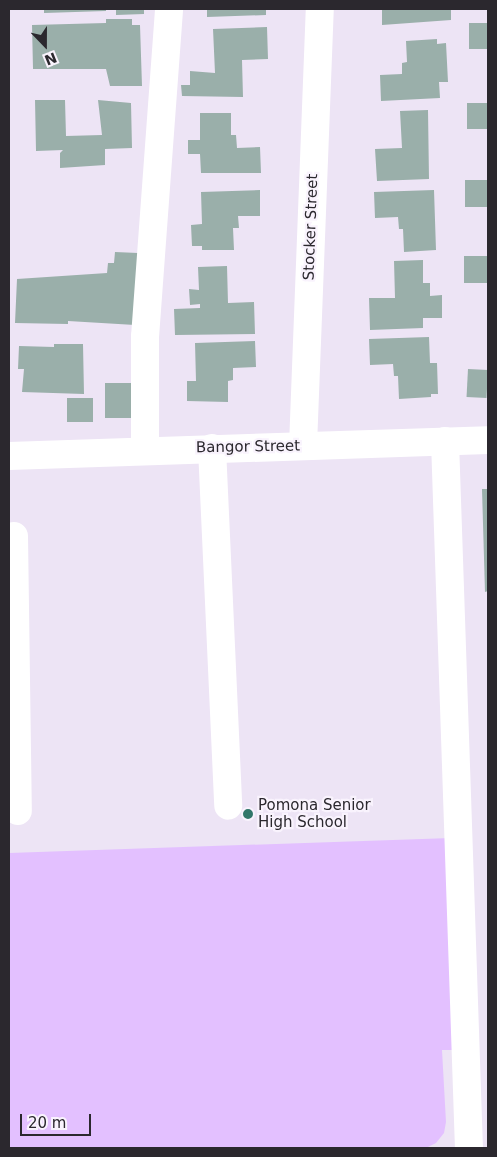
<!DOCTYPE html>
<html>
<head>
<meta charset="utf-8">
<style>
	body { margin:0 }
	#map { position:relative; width:497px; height:1157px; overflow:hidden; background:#ede4f5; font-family:"DejaVu Sans",sans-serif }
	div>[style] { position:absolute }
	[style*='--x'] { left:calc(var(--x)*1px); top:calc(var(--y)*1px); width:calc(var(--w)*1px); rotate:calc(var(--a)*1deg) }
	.green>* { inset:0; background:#e3c0ff }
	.building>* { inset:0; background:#9aafaa; transform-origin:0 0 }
	.minor>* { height:28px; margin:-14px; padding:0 14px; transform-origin:14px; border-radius:14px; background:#fff }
	.dots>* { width:14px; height:14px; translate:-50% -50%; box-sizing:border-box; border:2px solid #f9f3fd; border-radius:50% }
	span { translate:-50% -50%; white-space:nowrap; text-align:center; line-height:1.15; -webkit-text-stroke:4.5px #f9f3fd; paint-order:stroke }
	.street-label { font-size:15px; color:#2b282e }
	.poi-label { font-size:15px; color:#2b282e }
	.left { translate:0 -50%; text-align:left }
	.frame { position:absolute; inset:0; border:10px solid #2b282e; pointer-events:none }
	.north { position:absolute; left:20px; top:20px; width:50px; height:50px; -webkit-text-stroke:4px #f9f3fd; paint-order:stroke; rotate:158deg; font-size:14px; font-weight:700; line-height:20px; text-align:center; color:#2b282e }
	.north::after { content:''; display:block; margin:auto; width:18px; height:22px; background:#2b282e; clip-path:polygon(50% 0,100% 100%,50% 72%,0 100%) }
	.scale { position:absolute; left:20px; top:1114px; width:71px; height:22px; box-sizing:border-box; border:2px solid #2b282e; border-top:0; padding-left:6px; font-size:15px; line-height:18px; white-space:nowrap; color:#2b282e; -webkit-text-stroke:4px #f9f3fd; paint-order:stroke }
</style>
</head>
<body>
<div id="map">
	<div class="green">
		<div style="clip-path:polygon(451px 838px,458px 1050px,442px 1050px,446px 1122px,444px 1133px,436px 1143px,426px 1148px,9px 1148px,9px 853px)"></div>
	</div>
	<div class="building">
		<div style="clip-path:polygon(44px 9px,106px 9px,106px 11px,44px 13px)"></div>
		<div style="clip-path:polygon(116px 9px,144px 9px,144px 14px,116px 15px)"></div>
		<div style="clip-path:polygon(207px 9px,266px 9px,266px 15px,207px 17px)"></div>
		<div style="clip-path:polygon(382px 9px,451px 9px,451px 20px,382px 25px)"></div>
		<div style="clip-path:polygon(106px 19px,132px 19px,132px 25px,140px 25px,142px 86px,110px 86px,106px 69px,33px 69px,32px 25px,106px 23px)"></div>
		<div style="left:469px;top:23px;width:19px;height:26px"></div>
		<div style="clip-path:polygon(267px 27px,268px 59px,242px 60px,243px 97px,182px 96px,181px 85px,190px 85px,190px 71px,215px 73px,213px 29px)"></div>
		<div style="clip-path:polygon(437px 39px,437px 44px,446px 43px,448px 82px,439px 82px,440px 98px,381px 101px,380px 75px,402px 74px,402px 63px,407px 62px,406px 41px)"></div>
		<div style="clip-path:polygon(35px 100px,65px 100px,66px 136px,102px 135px,98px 100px,131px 103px,132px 148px,105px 149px,105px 165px,60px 168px,60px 153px,63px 150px,36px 151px)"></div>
		<div style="left:467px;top:103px;width:21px;height:26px"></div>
		<div style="clip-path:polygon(428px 110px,429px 179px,377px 181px,375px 149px,402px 148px,400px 111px)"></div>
		<div style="clip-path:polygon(200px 113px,231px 113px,231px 135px,236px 135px,237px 148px,260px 147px,261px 173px,201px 173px,200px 154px,188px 154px,188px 140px,200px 140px)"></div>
		<div style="left:465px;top:180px;width:23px;height:27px"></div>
		<div style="clip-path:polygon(260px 190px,260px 216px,238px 216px,239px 228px,233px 228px,234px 250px,202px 250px,202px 246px,192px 246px,191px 225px,202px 224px,201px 192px)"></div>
		<div style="clip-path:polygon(434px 190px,436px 250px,404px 252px,403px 229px,399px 229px,398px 217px,375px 218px,374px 192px)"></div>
		<div style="clip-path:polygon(115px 252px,138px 253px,135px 325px,68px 321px,68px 324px,15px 323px,17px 279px,107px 273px,108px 263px,114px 263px)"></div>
		<div style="left:464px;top:256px;width:24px;height:27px"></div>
		<div style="clip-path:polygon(423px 260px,423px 283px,430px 283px,430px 296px,442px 295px,442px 318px,423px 318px,423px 328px,370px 330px,369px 298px,395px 298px,394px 261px)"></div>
		<div style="clip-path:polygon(227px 266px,228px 303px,254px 302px,255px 334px,175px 335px,174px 309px,200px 308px,200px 304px,190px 305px,189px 289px,199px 290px,198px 267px)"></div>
		<div style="clip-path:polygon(429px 337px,430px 363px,437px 363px,438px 394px,431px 394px,431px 397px,399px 399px,398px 376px,394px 376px,393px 364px,370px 365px,369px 339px)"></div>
		<div style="clip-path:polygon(255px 341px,256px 367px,233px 368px,233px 380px,228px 381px,228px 402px,187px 401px,187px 381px,196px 381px,195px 343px)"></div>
		<div style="clip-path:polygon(54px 344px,83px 344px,84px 394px,22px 392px,24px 369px,18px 369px,19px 346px,54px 347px)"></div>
		<div style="left:468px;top:369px;width:20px;height:28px;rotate:3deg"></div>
		<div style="left:105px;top:383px;width:27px;height:35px"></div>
		<div style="left:67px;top:398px;width:26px;height:24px"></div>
		<div style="clip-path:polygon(482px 489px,488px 489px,488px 591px,485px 592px)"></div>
	</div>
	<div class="minor">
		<div style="--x:445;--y:441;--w:707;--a:88.06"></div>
		<div style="--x:303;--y:446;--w:437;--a:-87.8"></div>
		<div style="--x:212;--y:448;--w:358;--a:87.4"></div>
		<div style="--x:145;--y:450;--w:113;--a:-90"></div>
		<div style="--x:145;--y:337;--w:329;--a:-85.8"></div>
		<div style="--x:9;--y:456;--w:479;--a:-1.9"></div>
		<div style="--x:14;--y:536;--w:275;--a:89.2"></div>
	</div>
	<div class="dots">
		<div style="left:248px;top:814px;background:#32776a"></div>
	</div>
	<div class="street-label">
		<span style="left:311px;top:227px;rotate:-88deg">Stocker Street</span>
		<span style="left:248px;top:447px;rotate:-1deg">Bangor Street</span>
	</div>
	<div class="poi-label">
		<span class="left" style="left:258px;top:814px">Pomona Senior<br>High School</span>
	</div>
	<div class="frame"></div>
	<div class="north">N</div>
	<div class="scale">20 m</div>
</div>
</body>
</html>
